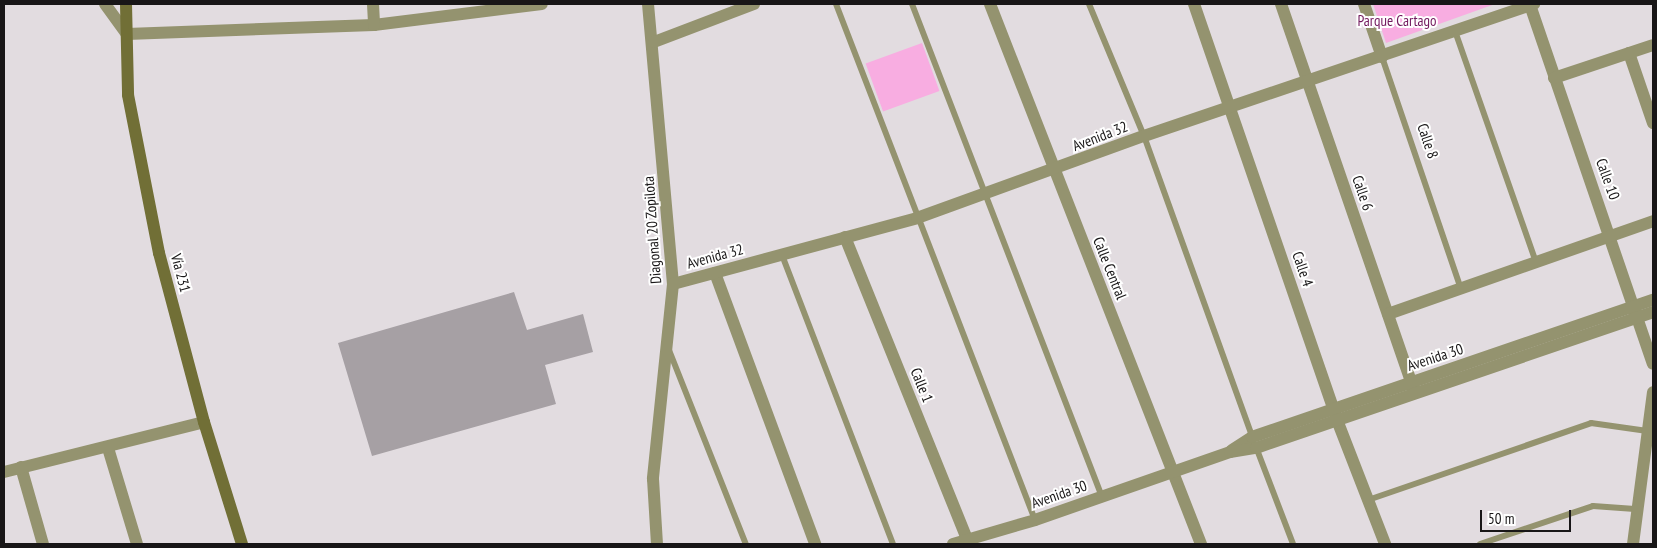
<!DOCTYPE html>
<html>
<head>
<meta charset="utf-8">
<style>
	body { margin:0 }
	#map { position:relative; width:1657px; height:548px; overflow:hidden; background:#e2dce0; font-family:"PT Sans Narrow",sans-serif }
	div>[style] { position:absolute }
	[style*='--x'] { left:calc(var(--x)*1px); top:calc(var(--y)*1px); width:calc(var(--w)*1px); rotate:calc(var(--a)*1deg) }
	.green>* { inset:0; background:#f8ade1; transform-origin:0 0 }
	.building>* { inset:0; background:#a6a0a4 }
	.lane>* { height:6px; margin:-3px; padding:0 3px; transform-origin:3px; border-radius:3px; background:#94936f }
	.street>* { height:12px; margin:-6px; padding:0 6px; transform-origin:6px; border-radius:6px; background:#94936f }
	.secondary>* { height:12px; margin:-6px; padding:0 6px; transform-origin:6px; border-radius:6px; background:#716f36 }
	span { translate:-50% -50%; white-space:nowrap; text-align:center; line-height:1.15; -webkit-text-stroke:4px #fff; paint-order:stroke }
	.park-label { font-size:15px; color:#72195e }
	.street-label { font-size:15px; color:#181617 }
	.frame { position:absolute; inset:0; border:5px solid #181617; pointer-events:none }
	.scale { position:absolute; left:1480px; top:510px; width:91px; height:22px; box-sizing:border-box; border:2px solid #181617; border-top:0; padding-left:6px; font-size:15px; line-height:18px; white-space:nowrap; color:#181617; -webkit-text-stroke:4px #fff; paint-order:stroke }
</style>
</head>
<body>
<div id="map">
	<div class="green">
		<div style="clip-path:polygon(1373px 4px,1495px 4px,1386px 43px)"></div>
		<div style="left:922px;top:43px;width:51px;height:60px;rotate:70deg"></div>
	</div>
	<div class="building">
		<div style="clip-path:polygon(514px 292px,527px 330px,583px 314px,593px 352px,545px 365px,556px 404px,372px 456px,338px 343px)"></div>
	</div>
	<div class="lane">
		<div style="--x:836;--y:4;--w:553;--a:68.91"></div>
		<div style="--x:912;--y:4;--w:528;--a:68.92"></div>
		<div style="--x:1089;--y:4;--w:143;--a:67.4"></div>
		<div style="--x:1144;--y:136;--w:321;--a:70.2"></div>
		<div style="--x:1455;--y:31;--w:245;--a:70.7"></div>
		<div style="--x:1382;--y:57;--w:245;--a:71.2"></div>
		<div style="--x:782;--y:255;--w:310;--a:69"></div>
		<div style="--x:669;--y:350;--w:209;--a:68.4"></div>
		<div style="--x:1256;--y:447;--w:104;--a:69.1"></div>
		<div style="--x:1368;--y:500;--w:236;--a:-19"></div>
		<div style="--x:1591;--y:423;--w:57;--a:8.1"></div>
		<div style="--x:1480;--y:544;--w:119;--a:-18.6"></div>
		<div style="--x:1593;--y:506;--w:42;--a:4.1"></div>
	</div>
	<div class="street">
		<div style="--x:105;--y:4;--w:37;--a:54"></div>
		<div style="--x:127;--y:34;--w:247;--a:-2.1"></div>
		<div style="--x:374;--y:25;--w:169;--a:-7.1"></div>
		<div style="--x:373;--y:4;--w:21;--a:87"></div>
		<div style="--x:648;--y:4;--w:281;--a:84.9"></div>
		<div style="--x:673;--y:284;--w:196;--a:95.9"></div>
		<div style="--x:653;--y:479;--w:65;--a:86.5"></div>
		<div style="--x:990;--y:4;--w:580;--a:68.66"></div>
		<div style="--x:1194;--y:4;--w:440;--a:71"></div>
		<div style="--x:1337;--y:420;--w:133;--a:68.8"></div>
		<div style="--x:1281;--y:4;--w:406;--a:71"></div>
		<div style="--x:1364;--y:4;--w:56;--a:71.2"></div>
		<div style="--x:1530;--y:5;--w:379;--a:71.1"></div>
		<div style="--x:654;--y:42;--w:107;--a:-20.8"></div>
		<div style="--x:1629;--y:53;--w:74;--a:71.1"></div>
		<div style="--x:1554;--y:78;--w:104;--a:-18.4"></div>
		<div style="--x:845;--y:237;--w:331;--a:68"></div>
		<div style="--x:715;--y:273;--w:289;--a:69.7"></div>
		<div style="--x:673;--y:284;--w:253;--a:-15.1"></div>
		<div style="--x:917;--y:218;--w:241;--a:-19.9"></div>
		<div style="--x:1144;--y:136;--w:412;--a:-18.7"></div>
		<div style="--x:1388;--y:314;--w:281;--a:-19.3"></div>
		<div style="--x:108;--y:448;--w:100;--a:73.2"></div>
		<div style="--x:1232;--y:450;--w:24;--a:-33"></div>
		<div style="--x:1252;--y:437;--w:424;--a:-18.9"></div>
		<div style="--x:21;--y:467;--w:80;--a:74.1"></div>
		<div style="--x:4;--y:472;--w:206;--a:-14"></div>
		<div style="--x:953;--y:544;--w:85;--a:-16.3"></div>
		<div style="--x:1035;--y:520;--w:207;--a:-19.2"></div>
		<div style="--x:1230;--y:452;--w:26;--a:-9"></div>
		<div style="--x:1256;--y:448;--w:420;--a:-18.9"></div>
		<div style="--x:1633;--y:544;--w:153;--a:-82.5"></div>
	</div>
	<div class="secondary">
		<div style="--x:126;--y:4;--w:91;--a:88.7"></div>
		<div style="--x:128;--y:95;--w:161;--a:78.9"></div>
		<div style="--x:159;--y:253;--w:175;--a:75.1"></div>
		<div style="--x:204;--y:422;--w:128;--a:72.7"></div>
	</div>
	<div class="park-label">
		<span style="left:1397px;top:21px">Parque Cartago</span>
	</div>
	<div class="street-label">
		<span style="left:1100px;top:136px;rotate:-21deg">Avenida 32</span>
		<span style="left:1428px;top:141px;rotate:71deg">Calle 8</span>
		<span style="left:1608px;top:179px;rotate:70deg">Calle 10</span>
		<span style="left:1363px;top:193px;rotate:71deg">Calle 6</span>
		<span style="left:652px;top:230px;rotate:-94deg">Diagonal 20 Zopilota</span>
		<span style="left:715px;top:256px;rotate:-15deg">Avenida 32</span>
		<span style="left:1110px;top:268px;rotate:68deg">Calle Central</span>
		<span style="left:1303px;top:269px;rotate:71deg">Calle 4</span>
		<span style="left:181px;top:273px;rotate:75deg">Vía 231</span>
		<span style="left:1435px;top:357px;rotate:-18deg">Avenida 30</span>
		<span style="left:922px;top:385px;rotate:68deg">Calle 1</span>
		<span style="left:1059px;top:494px;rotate:-19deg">Avenida 30</span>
	</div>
	<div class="frame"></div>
	<div class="scale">50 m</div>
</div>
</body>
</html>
